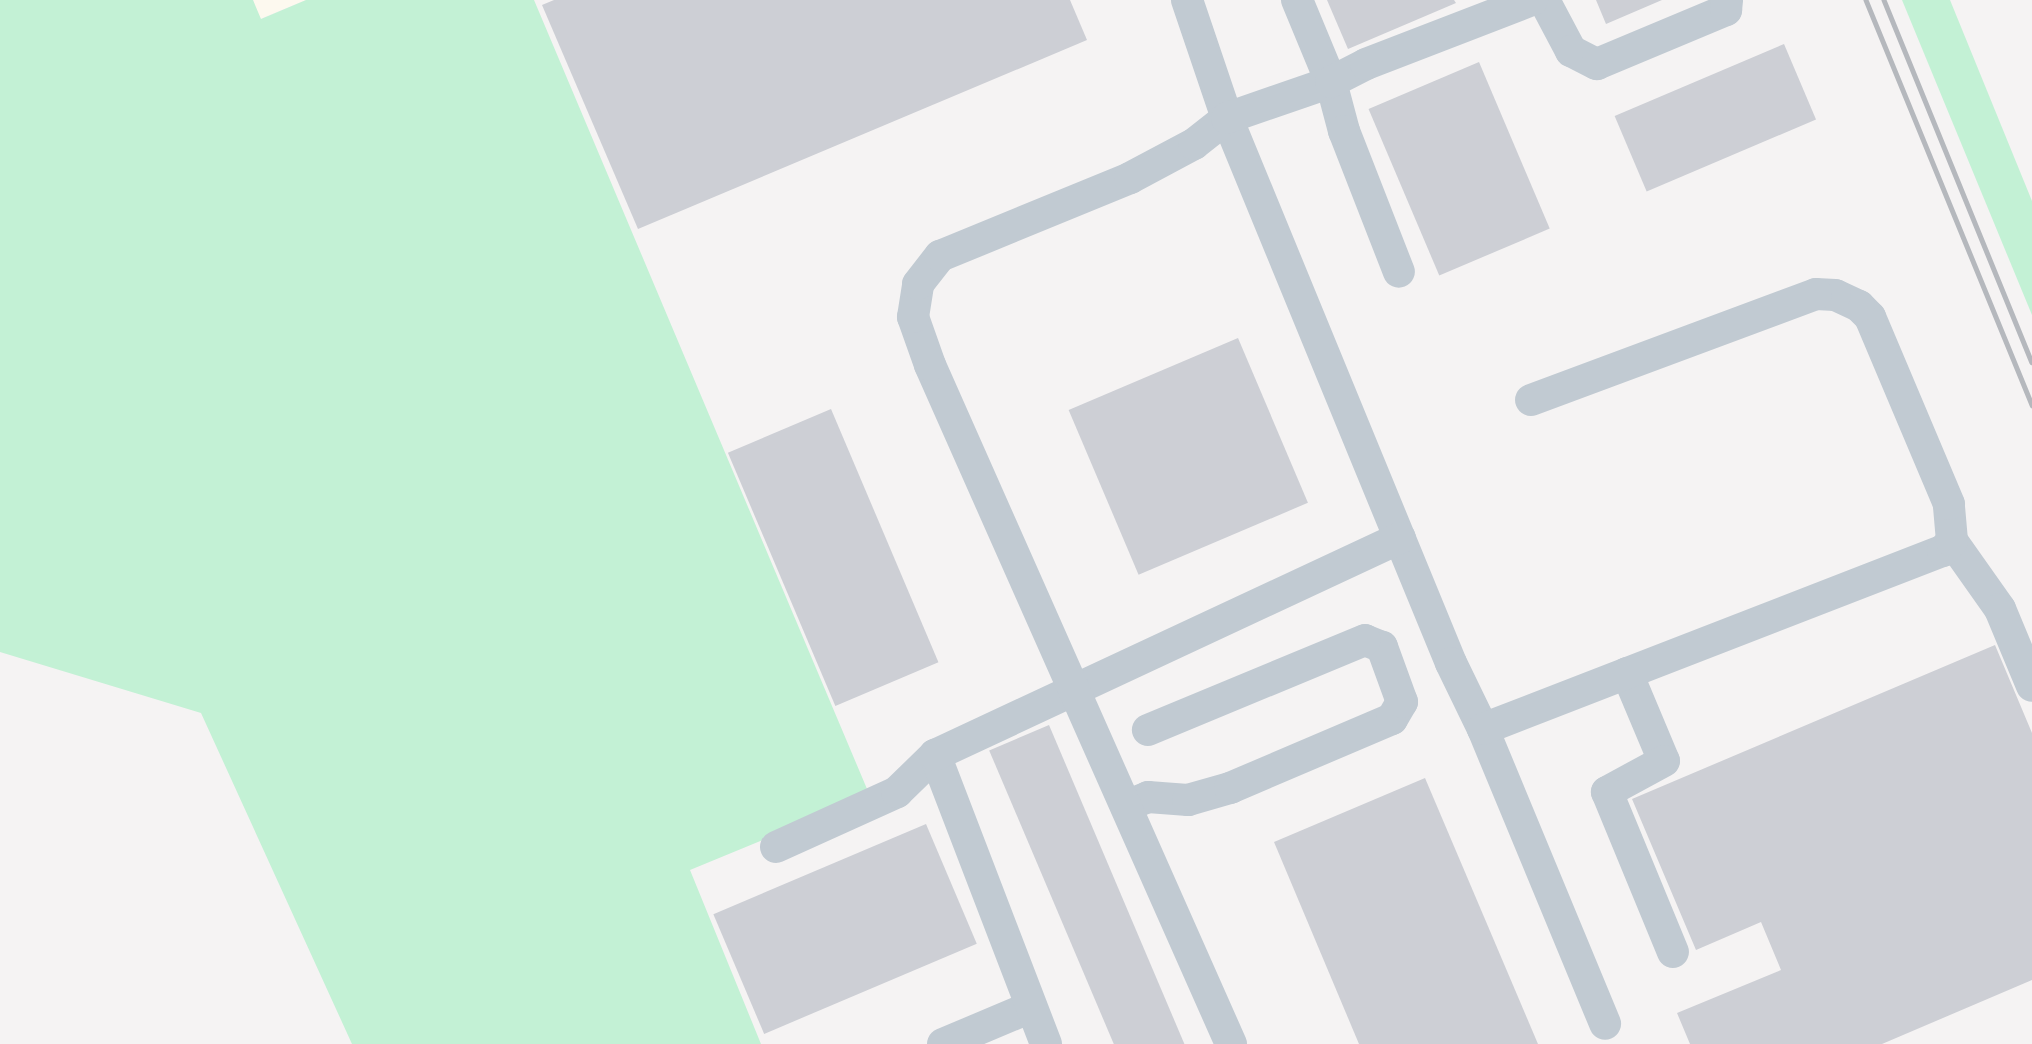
<!DOCTYPE html>
<html>
<head>
<meta charset="utf-8">
<style>
	body { margin:0 }
	#map { position:relative; width:2032px; height:1044px; overflow:hidden; background:#f5f3f3; font-family:"IBM Plex Sans",sans-serif }
	div>[style] { position:absolute }
	[style*='--x'] { left:calc(var(--x)*1px); top:calc(var(--y)*1px); width:calc(var(--w)*1px); rotate:calc(var(--a)*1deg) }
	.commercial>* { inset:0; background:#fdf9ef }
	.green>* { inset:0; background:#c3f1d5 }
	.building>* { inset:0; background:#cdcfd5; transform-origin:0 0 }
	.minor>* { height:32px; margin:-16px; padding:0 16px; transform-origin:16px; border-radius:16px; background:#c1cad2 }
	.rail>* { height:4.5px; margin:-2.25px; padding:0 2.25px; transform-origin:2.25px; border-radius:2.25px; background:#b5b8bd }
	span { translate:-50% -50%; white-space:nowrap; text-align:center; line-height:1.15; -webkit-text-stroke:4.5px #fff; paint-order:stroke }
</style>
</head>
<body>
<div id="map">
	<div class="commercial">
		<div style="clip-path:polygon(253px 0,306px 0,260px 19px)"></div>
	</div>
	<div class="green">
		<div style="clip-path:polygon(0 0,253px 0,261px 19px,306px 0,534px 0,870px 796px,690px 870px,761px 1044px,352px 1044px,201px 713px,0 652px)"></div>
		<div style="clip-path:polygon(1902px 0,1950px 0,2032px 201px,2032px 315px)"></div>
	</div>
	<div class="building">
		<div style="clip-path:polygon(554px 0,1070px 0,1087px 40px,638px 229px,542px 5px)"></div>
		<div style="clip-path:polygon(1327px 0,1454px 0,1456px 3px,1348px 49px)"></div>
		<div style="clip-path:polygon(1596px 0,1662px 0,1606px 24px)"></div>
		<div style="left:1784px;top:44px;width:82px;height:184px;rotate:67deg"></div>
		<div style="left:1479px;top:62px;width:181px;height:120px;rotate:67deg"></div>
		<div style="left:1238px;top:338px;width:179px;height:184px;rotate:67deg"></div>
		<div style="left:831px;top:409px;width:275px;height:112px;rotate:67deg"></div>
		<div style="clip-path:polygon(1995px 645px,2032px 733px,2032px 980px,1882px 1044px,1690px 1044px,1677px 1013px,1781px 970px,1761px 922px,1696px 950px,1632px 799px)"></div>
		<div style="left:1049px;top:725px;width:347px;height:65px;rotate:67deg"></div>
		<div style="clip-path:polygon(1425px 778px,1538px 1044px,1359px 1044px,1274px 842px)"></div>
		<div style="left:926px;top:824px;width:130px;height:231px;rotate:67deg"></div>
	</div>
	<div class="minor">
		<div style="--x:1187;--y:0;--w:125;--a:71.3"></div>
		<div style="--x:1227;--y:118;--w:589;--a:67.66"></div>
		<div style="--x:1451;--y:663;--w:73;--a:64.1"></div>
		<div style="--x:1483;--y:729;--w:319;--a:67.5"></div>
		<div style="--x:1297;--y:0;--w:89;--a:67.5"></div>
		<div style="--x:1331;--y:82;--w:51;--a:75.1"></div>
		<div style="--x:1344;--y:131;--w:151;--a:68.7"></div>
		<div style="--x:1544;--y:0;--w:58;--a:62.1"></div>
		<div style="--x:1571;--y:51;--w:29;--a:27"></div>
		<div style="--x:1597;--y:64;--w:140;--a:-22.7"></div>
		<div style="--x:1726;--y:10;--w:10;--a:-84"></div>
		<div style="--x:1952;--y:541;--w:83;--a:54.8"></div>
		<div style="--x:2000;--y:609;--w:83;--a:67.4"></div>
		<div style="--x:1627;--y:673;--w:95;--a:67.2"></div>
		<div style="--x:1664;--y:761;--w:65;--a:151.5"></div>
		<div style="--x:1607;--y:792;--w:173;--a:67.6"></div>
		<div style="--x:1483;--y:729;--w:493;--a:-21.2"></div>
		<div style="--x:1943;--y:551;--w:13;--a:-48"></div>
		<div style="--x:1952;--y:541;--w:37;--a:-95"></div>
		<div style="--x:1949;--y:504;--w:203;--a:-112.9"></div>
		<div style="--x:1870;--y:317;--w:16;--a:-135"></div>
		<div style="--x:1859;--y:306;--w:26;--a:-155"></div>
		<div style="--x:1835;--y:295;--w:19;--a:-177"></div>
		<div style="--x:1816;--y:294;--w:304;--a:159.6"></div>
		<div style="--x:1126;--y:806;--w:24;--a:-22"></div>
		<div style="--x:1148;--y:797;--w:40;--a:4.3"></div>
		<div style="--x:1188;--y:800;--w:44;--a:-15.9"></div>
		<div style="--x:1230;--y:788;--w:176;--a:-23.1"></div>
		<div style="--x:1392;--y:719;--w:20;--a:-60"></div>
		<div style="--x:1402;--y:702;--w:59;--a:-110"></div>
		<div style="--x:1382;--y:647;--w:18;--a:-158"></div>
		<div style="--x:1365;--y:640;--w:235;--a:157.5"></div>
		<div style="--x:776;--y:847;--w:133;--a:-24.4"></div>
		<div style="--x:897;--y:792;--w:53;--a:-44.2"></div>
		<div style="--x:943;--y:1044;--w:95;--a:-22.8"></div>
		<div style="--x:1046;--y:1044;--w:310;--a:-111"></div>
		<div style="--x:935;--y:755;--w:513;--a:-25.02"></div>
		<div style="--x:1231;--y:1044;--w:743;--a:-113.91"></div>
		<div style="--x:930;--y:365;--w:51;--a:-109.5"></div>
		<div style="--x:913;--y:317;--w:33;--a:-81"></div>
		<div style="--x:918;--y:284;--w:36;--a:-52"></div>
		<div style="--x:940;--y:256;--w:205;--a:-22.3"></div>
		<div style="--x:1130;--y:178;--w:72;--a:-28"></div>
		<div style="--x:1194;--y:144;--w:42;--a:-38.2"></div>
		<div style="--x:1227;--y:118;--w:110;--a:-19.1"></div>
		<div style="--x:1331;--y:82;--w:39;--a:-27"></div>
		<div style="--x:1366;--y:64;--w:178;--a:-21.1"></div>
	</div>
	<div class="rail">
		<div style="--x:1866;--y:0;--w:438;--a:67.7"></div>
		<div style="--x:1884;--y:0;--w:391;--a:67.8"></div>
	</div>
</div>
</body>
</html>
